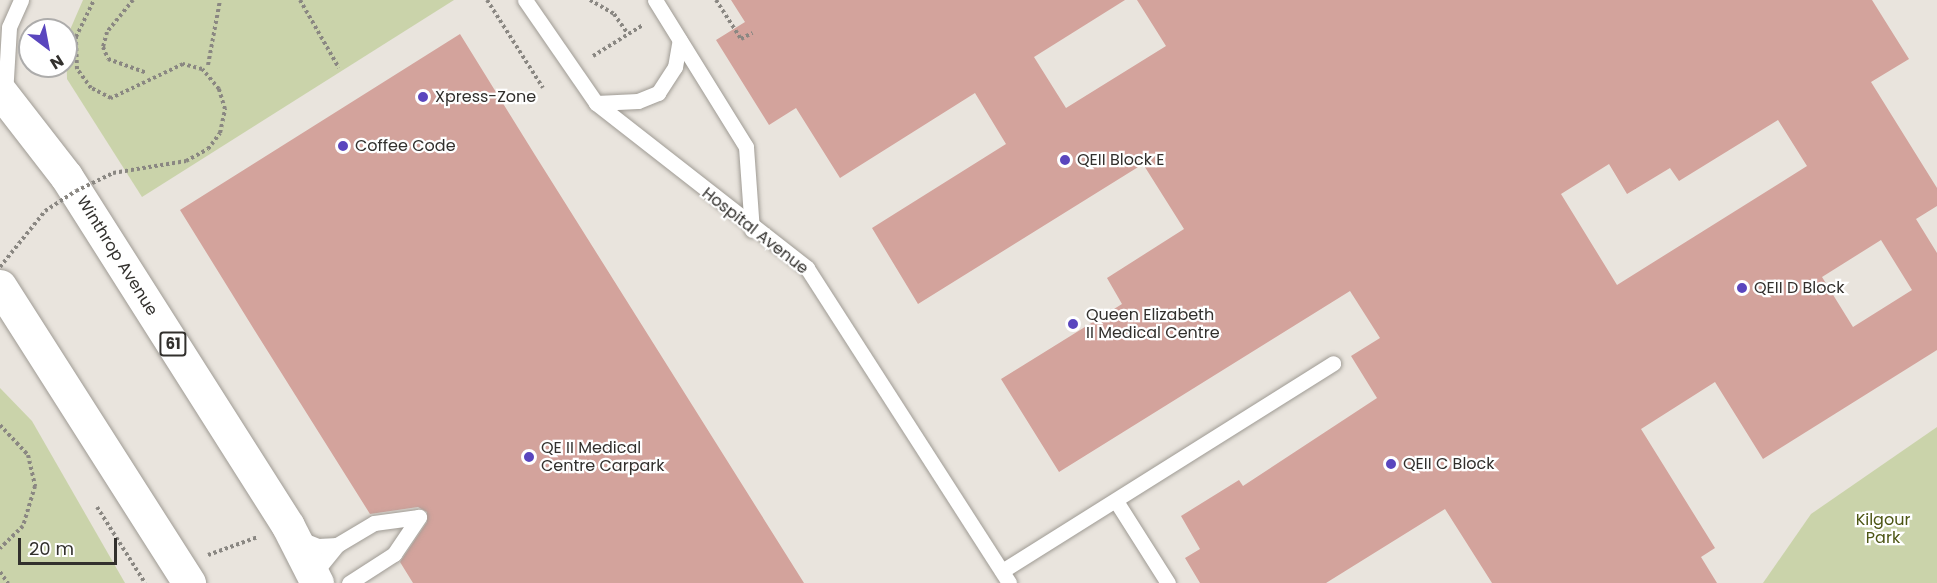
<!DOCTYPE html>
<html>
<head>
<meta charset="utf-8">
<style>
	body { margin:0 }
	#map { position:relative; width:1937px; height:583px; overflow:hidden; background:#e9e4dd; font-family:Poppins,sans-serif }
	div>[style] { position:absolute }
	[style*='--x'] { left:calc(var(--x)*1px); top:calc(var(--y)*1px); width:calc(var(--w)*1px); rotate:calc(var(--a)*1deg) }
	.green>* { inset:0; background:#cad3aa }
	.building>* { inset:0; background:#d3a39c }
	.path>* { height:4px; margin-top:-2px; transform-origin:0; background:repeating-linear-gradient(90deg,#8a8782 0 3px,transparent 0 6px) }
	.roads { filter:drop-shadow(0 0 2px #9f9b94) drop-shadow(0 0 2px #9f9b94) }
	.lane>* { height:15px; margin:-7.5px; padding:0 7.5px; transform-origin:7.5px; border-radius:7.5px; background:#fff }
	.primary>* { height:33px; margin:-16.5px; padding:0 16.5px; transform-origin:16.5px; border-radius:16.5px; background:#fff }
	.path-bridge>* { height:4px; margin-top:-2px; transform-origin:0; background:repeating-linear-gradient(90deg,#8a8782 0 3px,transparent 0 6px) }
	.dots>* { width:16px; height:16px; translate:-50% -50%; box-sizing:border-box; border:3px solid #fff; border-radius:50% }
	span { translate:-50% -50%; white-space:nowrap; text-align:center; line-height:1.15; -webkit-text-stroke:4.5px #fff; paint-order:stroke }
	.shield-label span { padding:2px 4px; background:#fff; border:2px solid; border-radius:4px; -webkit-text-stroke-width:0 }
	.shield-label { font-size:15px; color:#32302d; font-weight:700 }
	.poi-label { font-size:16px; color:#32302d }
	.left { translate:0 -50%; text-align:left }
	.street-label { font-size:16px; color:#32302d }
	.park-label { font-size:16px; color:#4c5513 }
	.north { position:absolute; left:18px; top:18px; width:60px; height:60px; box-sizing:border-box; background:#fff; border:2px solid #adacab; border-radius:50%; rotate:148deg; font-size:16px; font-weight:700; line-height:24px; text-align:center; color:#32302d }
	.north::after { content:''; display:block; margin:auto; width:21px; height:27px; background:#5a46be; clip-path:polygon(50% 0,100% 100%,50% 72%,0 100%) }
	.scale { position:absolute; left:18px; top:538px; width:99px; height:27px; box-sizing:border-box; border:3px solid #32302d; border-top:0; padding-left:8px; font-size:18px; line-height:21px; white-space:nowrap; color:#32302d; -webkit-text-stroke:4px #fff; paint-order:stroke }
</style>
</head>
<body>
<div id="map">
	<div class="green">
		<div style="clip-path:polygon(83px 0,454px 0,142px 197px,67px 79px,66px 39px)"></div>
		<div style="clip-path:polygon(0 388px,32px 421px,125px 583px,0 583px)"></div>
		<div style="clip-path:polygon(1937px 427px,1937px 583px,1763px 583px,1811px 514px)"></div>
	</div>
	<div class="building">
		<div style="clip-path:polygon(evenodd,731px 0,1125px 0,1034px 57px,1066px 108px,1166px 46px,1137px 0,1872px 0,1909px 59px,1871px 82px,1937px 188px,1937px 206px,1916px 219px,1937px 253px,1937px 350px,1763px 459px,1715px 382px,1641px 429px,1715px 548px,1701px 557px,1717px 583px,1492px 583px,1445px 509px,1326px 583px,1200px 583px,1185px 558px,1200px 549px,1181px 516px,1239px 480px,1243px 486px,1377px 398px,1351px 356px,1380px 338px,1350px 291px,1059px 472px,1001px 379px,1122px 304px,1107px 278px,1184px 229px,1143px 164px,918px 304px,872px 228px,1006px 144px,975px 93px,840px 178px,796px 108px,769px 125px,716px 40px,745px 22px,731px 0,1778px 120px,1807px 166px,1617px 285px,1561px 194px,1609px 164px,1627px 194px,1670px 168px,1679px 181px,1778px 120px,731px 0,1881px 240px,1912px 290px,1853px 327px,1822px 277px,1881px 240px)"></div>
		<div style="clip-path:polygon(460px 34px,535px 155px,804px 583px,413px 583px,400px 562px,427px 522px,427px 512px,418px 507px,370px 514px,255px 331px,180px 210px)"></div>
	</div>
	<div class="path">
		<div style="--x:133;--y:0;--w:41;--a:129.1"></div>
		<div style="--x:107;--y:32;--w:16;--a:105"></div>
		<div style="--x:103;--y:47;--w:13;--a:67"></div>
		<div style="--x:108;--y:59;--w:41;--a:19.7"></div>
		<div style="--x:300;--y:0;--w:78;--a:60.2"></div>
		<div style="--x:487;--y:0;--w:104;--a:57.5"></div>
		<div style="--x:590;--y:0;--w:28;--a:30"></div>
		<div style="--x:614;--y:14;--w:24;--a:55"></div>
		<div style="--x:716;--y:0;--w:46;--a:57.3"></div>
		<div style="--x:741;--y:39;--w:13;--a:-29"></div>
		<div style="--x:593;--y:56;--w:59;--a:-31.8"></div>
		<div style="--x:208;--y:65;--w:66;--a:-79.5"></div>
		<div style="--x:0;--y:425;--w:41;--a:47"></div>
		<div style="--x:28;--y:455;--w:32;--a:77"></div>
		<div style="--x:35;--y:486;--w:42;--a:106.7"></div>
		<div style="--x:23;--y:526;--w:32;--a:136"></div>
		<div style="--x:97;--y:507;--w:90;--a:57.7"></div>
		<div style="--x:208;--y:555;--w:53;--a:-19.8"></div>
		<div style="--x:0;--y:572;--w:14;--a:54"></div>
	</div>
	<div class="roads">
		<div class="lane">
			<div style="--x:525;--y:0;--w:125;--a:55.4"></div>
			<div style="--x:596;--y:103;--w:268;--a:38"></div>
			<div style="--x:807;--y:268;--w:374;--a:57.3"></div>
			<div style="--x:655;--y:0;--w:173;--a:58.2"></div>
			<div style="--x:746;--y:147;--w:83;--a:85.9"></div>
			<div style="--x:5;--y:95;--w:68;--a:-86.6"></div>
			<div style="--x:9;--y:27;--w:30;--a:-66"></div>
			<div style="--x:596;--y:103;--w:42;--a:-2.7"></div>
			<div style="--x:638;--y:101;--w:22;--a:-22"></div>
			<div style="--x:658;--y:93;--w:31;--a:-57"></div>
			<div style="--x:675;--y:67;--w:27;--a:-80"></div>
			<div style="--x:1116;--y:501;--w:97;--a:57.6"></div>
			<div style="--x:298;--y:538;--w:22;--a:22"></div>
			<div style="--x:318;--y:546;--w:19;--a:-3"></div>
			<div style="--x:1002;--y:571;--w:391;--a:-32.1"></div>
			<div style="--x:312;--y:576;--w:40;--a:-51"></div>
			<div style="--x:337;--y:545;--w:43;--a:-30.7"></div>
			<div style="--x:374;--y:523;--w:45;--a:-7.6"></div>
			<div style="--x:349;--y:583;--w:54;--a:-32.8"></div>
			<div style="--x:394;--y:554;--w:45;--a:-56"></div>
		</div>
		<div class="primary">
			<div style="--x:0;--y:91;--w:108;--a:52.2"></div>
			<div style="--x:66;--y:176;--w:414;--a:57.6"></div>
			<div style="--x:288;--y:526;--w:64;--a:63"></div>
			<div style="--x:0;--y:286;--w:352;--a:57.5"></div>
		</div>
	</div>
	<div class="path-bridge">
		<div style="--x:0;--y:267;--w:72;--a:-51.2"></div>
		<div style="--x:45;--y:211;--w:37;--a:-33"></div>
		<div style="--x:76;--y:191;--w:41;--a:-25.9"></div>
		<div style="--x:113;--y:173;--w:74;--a:-9.3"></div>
		<div style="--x:186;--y:161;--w:25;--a:-29"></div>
		<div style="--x:208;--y:149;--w:20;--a:-53"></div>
		<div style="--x:220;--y:133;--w:25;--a:-78"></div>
		<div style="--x:225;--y:109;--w:21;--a:-107"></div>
		<div style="--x:219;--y:89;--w:26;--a:-130"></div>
		<div style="--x:202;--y:69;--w:20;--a:-165"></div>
		<div style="--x:183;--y:64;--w:80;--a:154.7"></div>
		<div style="--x:111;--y:98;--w:22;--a:-153"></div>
		<div style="--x:91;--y:88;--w:24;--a:-126"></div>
		<div style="--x:77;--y:69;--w:32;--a:-92"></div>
		<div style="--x:76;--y:37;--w:41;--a:-64.1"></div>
	</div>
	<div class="dots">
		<div style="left:423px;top:97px;background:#5a46be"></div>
		<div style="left:343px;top:146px;background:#5a46be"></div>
		<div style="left:1065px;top:160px;background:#5a46be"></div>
		<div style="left:1742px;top:288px;background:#5a46be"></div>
		<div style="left:1073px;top:324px;background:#5a46be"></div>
		<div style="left:529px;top:457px;background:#5a46be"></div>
		<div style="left:1391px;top:464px;background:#5a46be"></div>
	</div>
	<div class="shield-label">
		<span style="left:173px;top:344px">61</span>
	</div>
	<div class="poi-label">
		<span class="left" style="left:435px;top:97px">Xpress-Zone</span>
		<span class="left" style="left:355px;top:146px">Coffee Code</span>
		<span class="left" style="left:1077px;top:160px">QEII Block E</span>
		<span class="left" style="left:1754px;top:288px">QEII D Block</span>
		<span class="left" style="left:1086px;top:324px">Queen Elizabeth<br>II Medical Centre</span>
		<span class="left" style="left:541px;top:457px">QE II Medical<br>Centre Carpark</span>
		<span class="left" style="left:1403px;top:464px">QEII C Block</span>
	</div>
	<div class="street-label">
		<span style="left:755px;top:231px;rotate:38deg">Hospital Avenue</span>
		<span style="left:117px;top:256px;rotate:58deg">Winthrop Avenue</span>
	</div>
	<div class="park-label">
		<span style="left:1883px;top:529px">Kilgour<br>Park</span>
	</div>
	<div class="north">N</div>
	<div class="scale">20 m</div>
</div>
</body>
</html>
